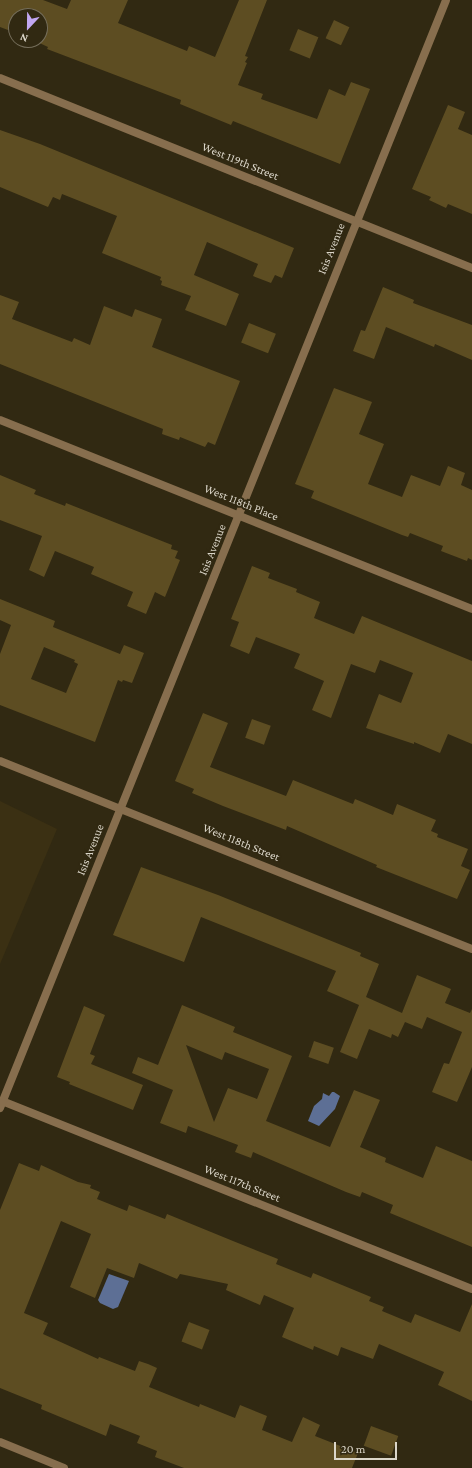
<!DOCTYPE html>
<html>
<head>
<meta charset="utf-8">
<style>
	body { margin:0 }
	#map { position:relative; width:472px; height:1468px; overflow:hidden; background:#312912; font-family:"Crimson Pro",serif }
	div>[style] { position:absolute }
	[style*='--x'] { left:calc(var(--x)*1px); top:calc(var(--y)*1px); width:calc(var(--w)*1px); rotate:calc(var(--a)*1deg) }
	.built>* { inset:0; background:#3b3013 }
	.water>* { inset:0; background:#5d6f95 }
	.building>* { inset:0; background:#5d4d22; transform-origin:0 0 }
	.minor>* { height:8px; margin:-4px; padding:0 4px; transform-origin:4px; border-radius:4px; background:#876e4e }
	.tertiary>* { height:8px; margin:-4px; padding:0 4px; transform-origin:4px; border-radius:4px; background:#876e4e }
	span { translate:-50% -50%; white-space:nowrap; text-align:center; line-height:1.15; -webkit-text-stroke:4px #312912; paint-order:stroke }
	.street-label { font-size:12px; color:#dbd6c9 }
	.north { position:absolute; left:8px; top:8px; width:40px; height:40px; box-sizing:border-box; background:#312912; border:1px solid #756e5b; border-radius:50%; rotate:202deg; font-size:11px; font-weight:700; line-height:16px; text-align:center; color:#dbd6c9 }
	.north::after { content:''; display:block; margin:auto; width:14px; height:18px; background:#c2a7f2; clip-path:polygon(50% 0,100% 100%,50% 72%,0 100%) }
	.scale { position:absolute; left:334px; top:1442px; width:63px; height:18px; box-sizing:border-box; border:2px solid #dbd6c9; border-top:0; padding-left:5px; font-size:12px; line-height:14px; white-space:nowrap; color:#dbd6c9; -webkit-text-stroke:3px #312912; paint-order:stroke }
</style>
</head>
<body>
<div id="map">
	<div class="built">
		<div style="clip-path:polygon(0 801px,57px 829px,0 964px)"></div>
	</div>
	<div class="water">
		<div style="clip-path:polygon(332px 1092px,334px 1092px,340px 1096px,335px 1109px,319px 1126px,308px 1121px,314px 1106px,322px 1099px,323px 1093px,329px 1096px)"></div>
		<div style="clip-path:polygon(109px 1274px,129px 1281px,118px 1307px,113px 1309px,100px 1303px,98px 1300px)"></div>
	</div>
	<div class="building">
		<div style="clip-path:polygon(0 0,43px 0,67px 9px,71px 0,128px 0,118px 23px,187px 51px,189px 46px,215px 57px,239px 0,267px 0,245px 56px,248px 57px,245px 62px,247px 63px,238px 85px,263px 94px,261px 99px,317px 119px,329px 89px,345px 96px,351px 82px,370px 89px,340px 164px,233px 121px,231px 125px,180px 104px,181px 100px,47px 49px,48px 47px,33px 40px,40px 40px,40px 16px,16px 16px,16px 33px,0 27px)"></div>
		<div style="left:334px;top:20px;width:17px;height:20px;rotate:25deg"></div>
		<div style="left:298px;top:29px;width:22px;height:23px;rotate:22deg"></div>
		<div style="clip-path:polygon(448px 105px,465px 112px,458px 129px,472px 135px,472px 214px,448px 204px,446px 208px,429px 200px,431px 197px,412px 189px)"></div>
		<div style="clip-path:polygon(0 130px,40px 144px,294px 248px,282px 278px,275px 275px,271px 283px,253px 276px,258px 264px,207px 242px,194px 275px,239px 294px,226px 326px,185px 310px,191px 296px,161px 285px,162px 281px,160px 280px,161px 277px,102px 253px,117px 216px,62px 194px,60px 200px,53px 197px,48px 207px,0 187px)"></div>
		<div style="clip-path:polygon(383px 287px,414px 300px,413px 303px,472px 325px,472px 360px,435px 344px,434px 347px,386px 327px,374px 359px,353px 351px,361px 330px,365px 331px)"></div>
		<div style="clip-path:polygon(0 295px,19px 302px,12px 319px,72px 342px,74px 338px,90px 345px,104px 306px,132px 317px,135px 309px,162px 319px,152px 347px,240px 381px,215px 445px,208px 442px,205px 447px,180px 437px,179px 440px,162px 434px,163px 429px,0 364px)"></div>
		<div style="left:249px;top:323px;width:29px;height:21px;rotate:22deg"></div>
		<div style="clip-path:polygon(334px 388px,372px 402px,359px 434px,384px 444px,368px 484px,402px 497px,411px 475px,440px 486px,448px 466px,465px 473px,461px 485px,472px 490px,472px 560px,468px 558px,467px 561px,441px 551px,443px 546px,410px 533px,408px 537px,402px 535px,311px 498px,314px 491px,295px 484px)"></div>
		<div style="clip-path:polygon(0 475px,36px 490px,34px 494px,65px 506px,66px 503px,172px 545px,171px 549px,178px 551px,175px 558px,180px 560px,165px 597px,155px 592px,146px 614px,127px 606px,133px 592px,91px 574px,94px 567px,55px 551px,44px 577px,29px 570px,42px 536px,0 520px)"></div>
		<div style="clip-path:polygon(252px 566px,270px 573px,268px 578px,297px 589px,296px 592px,320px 602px,314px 618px,354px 634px,362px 616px,472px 661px,472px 744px,448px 734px,440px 753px,414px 742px,414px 744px,366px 728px,379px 694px,401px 703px,413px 673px,380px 660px,375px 673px,351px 664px,331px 718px,312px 710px,324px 681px,294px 668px,300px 654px,256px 637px,249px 654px,230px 646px,239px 622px,231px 619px)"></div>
		<div style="clip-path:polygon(evenodd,0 599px,55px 621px,53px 627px,120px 654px,124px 645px,144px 653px,132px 683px,123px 680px,122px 682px,118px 680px,95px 742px,0 705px,0 654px,11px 625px,0 620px,0 599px,44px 647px,75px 660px,74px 662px,78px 664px,66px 693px,31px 679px,44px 647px)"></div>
		<div style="clip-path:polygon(203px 713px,228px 723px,210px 767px,286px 796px,293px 780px,353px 804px,355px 799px,393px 815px,397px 804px,436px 820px,431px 831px,438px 834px,437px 837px,468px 849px,461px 866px,470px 870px,457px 899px,376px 867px,377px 865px,287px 826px,286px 830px,223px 806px,192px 793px,194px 789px,175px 781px)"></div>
		<div style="left:252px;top:719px;width:20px;height:20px;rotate:20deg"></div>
		<div style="clip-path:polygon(141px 867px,218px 895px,361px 953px,360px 956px,379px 964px,366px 997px,402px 1013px,417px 975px,451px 989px,445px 1003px,470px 1013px,472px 1009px,472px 1067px,457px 1102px,432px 1092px,444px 1063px,449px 1064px,462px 1032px,427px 1017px,422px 1029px,405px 1022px,398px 1037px,392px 1034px,391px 1038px,369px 1029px,357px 1059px,340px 1052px,359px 1005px,327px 991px,336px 971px,201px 917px,184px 962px,113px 935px)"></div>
		<div style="clip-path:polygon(evenodd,182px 1005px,235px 1027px,233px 1032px,292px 1056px,266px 1121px,330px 1147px,354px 1090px,380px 1100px,360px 1147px,386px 1158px,385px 1162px,423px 1178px,436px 1146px,472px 1161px,472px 1247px,390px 1213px,393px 1205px,362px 1192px,360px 1197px,346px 1192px,253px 1152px,251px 1158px,235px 1152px,238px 1145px,188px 1126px,186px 1133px,160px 1123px,173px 1090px,132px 1073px,138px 1057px,158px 1065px,182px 1005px,186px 1045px,222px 1060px,225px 1052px,269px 1069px,257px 1099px,228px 1088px,214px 1122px,186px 1045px)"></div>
		<div style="clip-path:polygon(84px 1006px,105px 1015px,90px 1054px,95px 1056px,91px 1064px,143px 1085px,133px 1110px,69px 1084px,70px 1082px,57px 1077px)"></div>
		<div style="left:314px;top:1041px;width:21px;height:17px;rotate:19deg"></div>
		<div style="clip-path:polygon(19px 1163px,39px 1171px,41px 1165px,78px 1182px,91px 1185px,90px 1188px,100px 1192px,97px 1199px,127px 1211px,129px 1205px,165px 1219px,167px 1214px,233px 1241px,278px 1259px,276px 1264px,311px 1278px,313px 1273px,371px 1297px,369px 1301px,384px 1307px,382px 1311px,411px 1323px,415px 1314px,460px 1332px,472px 1304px,472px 1401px,438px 1385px,444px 1372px,379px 1344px,373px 1359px,341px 1347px,338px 1356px,314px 1346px,313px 1350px,282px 1337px,294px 1308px,264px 1295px,260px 1305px,226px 1290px,228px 1284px,180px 1274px,177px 1279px,139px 1263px,134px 1278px,107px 1268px,95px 1298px,70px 1287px,91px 1234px,61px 1221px,24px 1313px,48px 1323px,43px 1334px,98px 1359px,99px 1357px,135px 1371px,139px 1361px,148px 1364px,157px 1368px,149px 1387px,199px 1407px,200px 1404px,235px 1418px,240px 1405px,267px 1416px,262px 1430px,292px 1442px,303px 1417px,320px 1425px,315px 1436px,358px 1453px,352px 1468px,184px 1468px,155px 1457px,157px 1451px,137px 1443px,140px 1436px,110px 1424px,106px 1436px,41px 1409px,42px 1405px,0 1388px,0 1210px)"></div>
		<div style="left:189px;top:1322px;width:22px;height:21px;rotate:21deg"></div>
		<div style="left:371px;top:1426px;width:29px;height:21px;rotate:20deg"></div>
	</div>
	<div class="minor">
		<div style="--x:0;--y:78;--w:509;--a:21.93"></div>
		<div style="--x:0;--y:420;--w:508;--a:21.82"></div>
		<div style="--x:2;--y:1101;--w:506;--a:21.8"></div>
		<div style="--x:0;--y:1108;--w:1194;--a:-68.07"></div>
		<div style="--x:0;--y:1442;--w:69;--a:22.1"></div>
	</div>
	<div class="tertiary">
		<div style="--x:0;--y:761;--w:508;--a:21.72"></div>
	</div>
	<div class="street-label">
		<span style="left:240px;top:162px;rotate:22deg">West 119th Street</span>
		<span style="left:332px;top:249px;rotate:-68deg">Isis Avenue</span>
		<span style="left:241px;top:503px;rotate:22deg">West 118th Place</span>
		<span style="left:213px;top:550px;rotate:-68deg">Isis Avenue</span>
		<span style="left:241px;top:843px;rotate:22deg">West 118th Street</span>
		<span style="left:91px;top:850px;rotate:-68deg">Isis Avenue</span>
		<span style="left:242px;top:1184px;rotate:22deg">West 117th Street</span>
	</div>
	<div class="north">N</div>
	<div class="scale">20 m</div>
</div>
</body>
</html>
